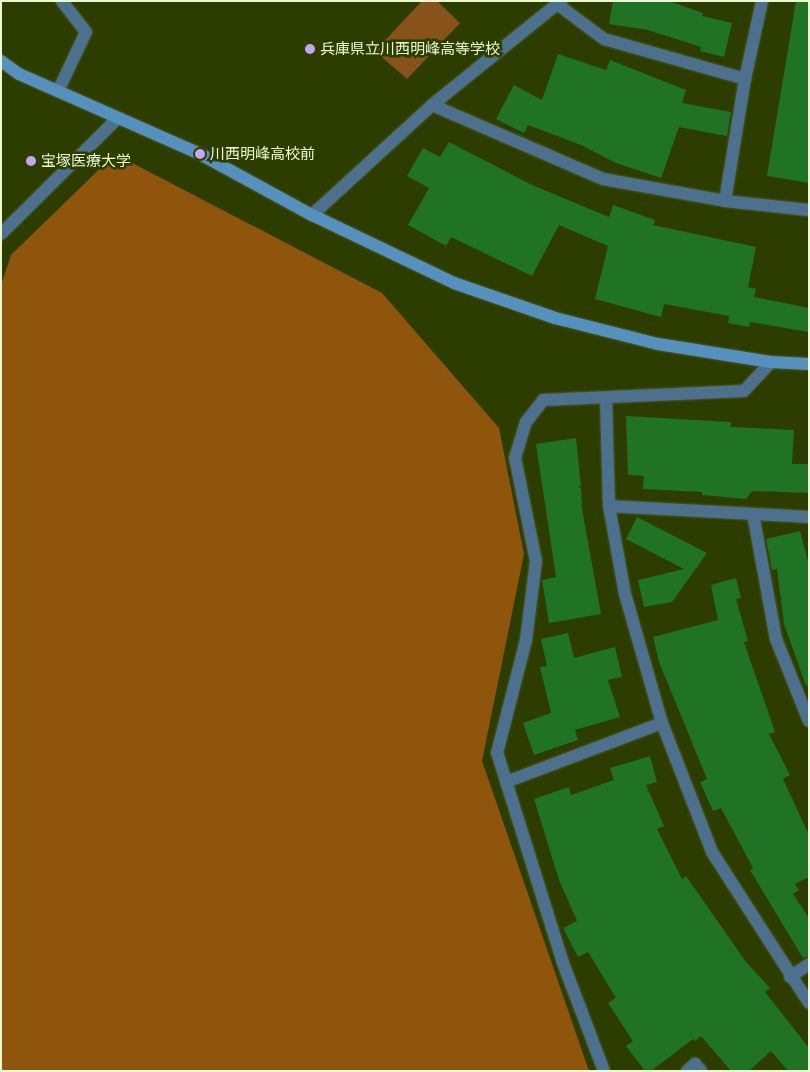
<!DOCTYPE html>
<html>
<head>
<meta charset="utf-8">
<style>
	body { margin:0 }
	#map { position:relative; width:810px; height:1072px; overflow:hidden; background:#2d3d00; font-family:"Noto Sans","Noto Sans JP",sans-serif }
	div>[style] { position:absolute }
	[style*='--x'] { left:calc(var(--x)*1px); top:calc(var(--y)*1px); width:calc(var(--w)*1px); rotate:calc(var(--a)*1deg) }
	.green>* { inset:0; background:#87531b }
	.forest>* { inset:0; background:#8f550d }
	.building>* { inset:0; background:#207225 }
	.roads { filter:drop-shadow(0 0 1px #4b5b21) drop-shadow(0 0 1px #4b5b21) }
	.street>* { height:12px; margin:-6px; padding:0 6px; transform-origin:6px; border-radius:6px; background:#4c708d }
	.secondary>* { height:12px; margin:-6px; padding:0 6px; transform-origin:6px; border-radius:6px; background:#5590be }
	.dots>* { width:14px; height:14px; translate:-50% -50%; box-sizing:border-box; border:2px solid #2d3d00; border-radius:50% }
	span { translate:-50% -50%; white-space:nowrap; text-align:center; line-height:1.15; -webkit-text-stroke:5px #2d3d00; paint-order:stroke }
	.poi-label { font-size:15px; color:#eaf9d1 }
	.left { translate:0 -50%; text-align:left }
	.frame { position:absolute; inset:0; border:2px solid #eaf9d1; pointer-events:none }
</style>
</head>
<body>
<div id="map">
	<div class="green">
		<div style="clip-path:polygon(422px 1px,437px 1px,460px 23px,407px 79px,375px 51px)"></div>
	</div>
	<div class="forest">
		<div style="clip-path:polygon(115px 154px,382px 293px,499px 428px,524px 554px,482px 761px,589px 1071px,1px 1071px,1px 285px,11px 255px)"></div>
	</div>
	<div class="building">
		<div style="clip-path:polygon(613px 1px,669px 1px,703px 13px,702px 16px,732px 23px,724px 57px,700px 51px,701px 47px,648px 30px,609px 24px)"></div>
		<div style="clip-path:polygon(796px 1px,809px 1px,809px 183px,767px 176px)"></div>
		<div style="clip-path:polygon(558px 54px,606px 70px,610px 60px,686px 90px,682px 103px,731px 112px,727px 136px,679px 127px,661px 178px,616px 163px,581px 145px,528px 125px,524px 133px,496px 119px,514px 85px,542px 100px)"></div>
		<div style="clip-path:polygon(449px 142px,532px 185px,609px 217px,613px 205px,655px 220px,653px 225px,756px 247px,748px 287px,756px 289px,754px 297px,809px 308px,809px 332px,750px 322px,749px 327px,728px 323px,729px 316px,664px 304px,661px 317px,595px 299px,608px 246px,559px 225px,532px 276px,451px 237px,446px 246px,408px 225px,429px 188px,407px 176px,423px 148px,440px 157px)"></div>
		<div style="clip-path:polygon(626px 416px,731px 422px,731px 427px,794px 430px,792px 464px,809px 464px,809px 493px,752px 491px,746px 499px,702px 495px,702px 492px,643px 489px,644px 476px,628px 475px)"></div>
		<div style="clip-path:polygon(576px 438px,581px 486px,578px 486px,581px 488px,582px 509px,601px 614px,549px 623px,542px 580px,556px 577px,536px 444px)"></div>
		<div style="clip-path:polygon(637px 517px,707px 553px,672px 602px,644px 607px,638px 580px,684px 569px,626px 539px)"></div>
		<div style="clip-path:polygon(800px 531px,809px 565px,809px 685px,806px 686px,784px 624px,777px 569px,772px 570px,766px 539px)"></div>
		<div style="clip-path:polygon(736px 578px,741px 598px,736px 599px,748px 641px,744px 642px,775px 732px,769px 734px,790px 775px,783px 779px,809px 835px,809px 877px,795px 884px,799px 890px,793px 894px,809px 918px,809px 956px,803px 958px,750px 870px,753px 868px,721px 808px,713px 811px,700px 782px,707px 779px,659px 662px,653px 637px,718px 620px,711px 585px)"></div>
		<div style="clip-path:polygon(568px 633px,574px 658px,615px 647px,622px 677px,608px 680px,620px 717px,575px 730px,578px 740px,534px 755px,523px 723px,551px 713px,540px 667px,547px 666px,541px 639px)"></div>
		<div style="clip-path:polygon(650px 756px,657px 782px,646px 785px,664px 826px,657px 829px,682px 879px,686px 876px,746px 962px,770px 988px,765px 992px,809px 1048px,809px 1071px,788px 1071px,771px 1051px,749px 1071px,731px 1071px,701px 1036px,695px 1041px,693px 1039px,651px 1071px,645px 1071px,626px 1046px,633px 1041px,608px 1003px,616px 998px,588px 952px,578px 957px,563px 928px,577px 921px,559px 880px,534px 799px,569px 787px,571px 795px,614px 780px,610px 768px)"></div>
	</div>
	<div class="roads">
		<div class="street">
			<div style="--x:557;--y:4;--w:59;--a:36.7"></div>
			<div style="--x:604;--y:39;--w:147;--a:15.8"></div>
			<div style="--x:58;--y:91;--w:65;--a:-64.6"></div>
			<div style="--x:86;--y:32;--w:39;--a:-128"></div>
			<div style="--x:432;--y:105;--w:186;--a:23.4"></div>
			<div style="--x:603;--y:179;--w:124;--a:10.2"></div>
			<div style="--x:725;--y:201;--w:84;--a:6.1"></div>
			<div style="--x:725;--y:201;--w:124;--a:-80.7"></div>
			<div style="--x:745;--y:79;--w:80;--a:-77.7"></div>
			<div style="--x:312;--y:215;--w:163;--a:-42.5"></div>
			<div style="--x:432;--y:105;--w:166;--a:-38.9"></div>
			<div style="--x:1;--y:234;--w:165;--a:-44.8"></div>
			<div style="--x:606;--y:399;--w:107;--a:88.4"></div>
			<div style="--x:609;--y:506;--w:89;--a:79.7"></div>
			<div style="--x:625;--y:594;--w:134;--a:74"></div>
			<div style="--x:662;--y:723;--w:138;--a:68.8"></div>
			<div style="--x:712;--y:852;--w:179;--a:57.3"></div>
			<div style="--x:609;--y:506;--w:200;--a:3.1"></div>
			<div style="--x:753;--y:514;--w:127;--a:79.6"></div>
			<div style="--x:776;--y:639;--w:88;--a:68.1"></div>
			<div style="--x:506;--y:782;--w:167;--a:-20.7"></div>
			<div style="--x:790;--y:977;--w:23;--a:-34"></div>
			<div style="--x:604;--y:1071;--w:116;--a:-110.8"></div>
			<div style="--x:563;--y:963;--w:220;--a:-107.4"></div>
			<div style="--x:497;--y:753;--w:117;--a:-75.6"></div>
			<div style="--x:526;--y:640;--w:80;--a:-82.8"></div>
			<div style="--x:536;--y:561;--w:105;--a:-101.5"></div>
			<div style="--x:515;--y:458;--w:38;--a:-73"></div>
			<div style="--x:526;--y:422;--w:28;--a:-52"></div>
			<div style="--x:543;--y:400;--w:201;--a:-2.6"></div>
			<div style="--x:744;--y:391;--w:40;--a:-47"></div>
			<div style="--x:687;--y:1071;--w:11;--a:-41"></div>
			<div style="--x:695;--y:1064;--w:9;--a:49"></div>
		</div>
		<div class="secondary">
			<div style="--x:1;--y:61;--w:22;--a:36"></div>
			<div style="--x:19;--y:74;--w:198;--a:23.8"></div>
			<div style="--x:200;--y:154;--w:128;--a:28.6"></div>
			<div style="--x:312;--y:215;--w:157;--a:25.6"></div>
			<div style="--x:454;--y:283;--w:107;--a:19.1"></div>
			<div style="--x:555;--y:318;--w:106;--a:14.2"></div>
			<div style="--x:658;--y:344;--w:114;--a:9.1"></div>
			<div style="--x:771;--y:362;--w:38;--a:3"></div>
		</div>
	</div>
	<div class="dots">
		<div style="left:310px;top:49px;background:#c6a6f0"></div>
		<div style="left:200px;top:154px;background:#c6a6f0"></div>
		<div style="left:31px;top:161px;background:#c6a6f0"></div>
	</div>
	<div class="poi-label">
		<span class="left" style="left:320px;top:49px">兵庫県立川西明峰高等学校</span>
		<span class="left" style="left:210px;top:154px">川西明峰高校前</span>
		<span class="left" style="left:41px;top:161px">宝塚医療大学</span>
	</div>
	<div class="frame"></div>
</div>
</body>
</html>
